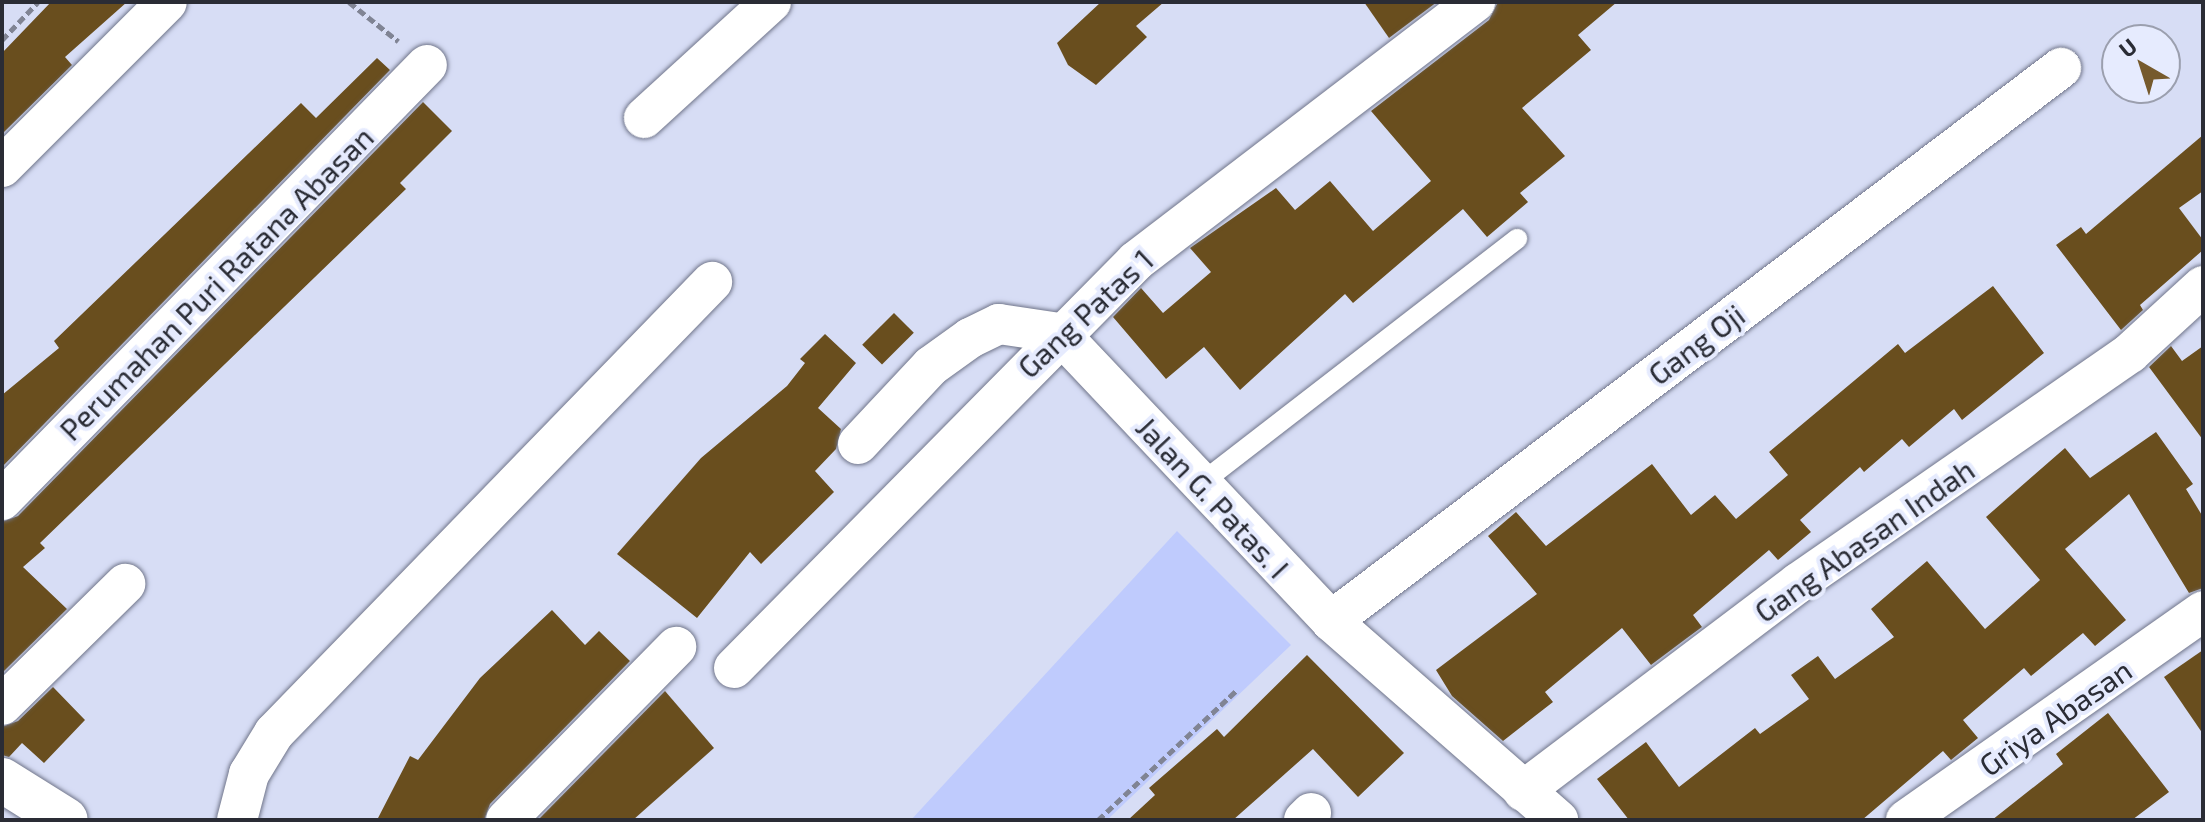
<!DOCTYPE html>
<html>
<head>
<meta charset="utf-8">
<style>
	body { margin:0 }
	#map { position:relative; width:2205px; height:822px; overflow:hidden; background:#d7ddf5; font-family:"Exo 2",sans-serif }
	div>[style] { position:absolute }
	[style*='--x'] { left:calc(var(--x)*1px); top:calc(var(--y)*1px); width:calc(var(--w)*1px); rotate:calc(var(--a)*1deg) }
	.green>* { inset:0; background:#bfcbfd }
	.building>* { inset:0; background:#694e1e; transform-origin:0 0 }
	.path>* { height:5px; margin-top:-2.5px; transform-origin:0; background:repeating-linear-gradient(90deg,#808494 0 8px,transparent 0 12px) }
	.roads { filter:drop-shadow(0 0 2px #70758a) drop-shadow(0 0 2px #70758a) }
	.lane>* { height:20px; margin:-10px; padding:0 10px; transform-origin:10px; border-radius:10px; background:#fff }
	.street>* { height:40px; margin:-20px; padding:0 20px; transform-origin:20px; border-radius:20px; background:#fff }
	.secondary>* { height:44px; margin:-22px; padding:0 22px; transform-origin:22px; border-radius:22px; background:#fff }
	span { translate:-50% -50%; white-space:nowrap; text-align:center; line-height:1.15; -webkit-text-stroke:8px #e6ebfe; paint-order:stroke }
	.street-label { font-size:30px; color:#2a2c35 }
	.frame { position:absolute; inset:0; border:4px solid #2a2c35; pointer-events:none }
	.north { position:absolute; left:2101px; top:24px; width:80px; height:80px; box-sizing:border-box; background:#e6ebfe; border:2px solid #9b9fae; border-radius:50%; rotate:321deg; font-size:22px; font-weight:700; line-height:32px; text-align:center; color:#2a2c35 }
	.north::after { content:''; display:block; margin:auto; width:28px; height:36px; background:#765a2d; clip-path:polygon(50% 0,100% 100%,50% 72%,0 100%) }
</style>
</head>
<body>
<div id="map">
	<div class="green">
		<div style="clip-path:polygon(1177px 531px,1291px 645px,1107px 820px,911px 820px)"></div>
	</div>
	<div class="building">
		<div style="clip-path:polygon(51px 2px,127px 2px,65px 57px,72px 65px,2px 134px,2px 53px)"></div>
		<div style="clip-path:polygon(1101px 2px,1164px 2px,1136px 26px,1147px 37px,1096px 85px,1068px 65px,1057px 43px)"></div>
		<div style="clip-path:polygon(1364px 2px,1437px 2px,1389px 38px)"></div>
		<div style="clip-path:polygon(1498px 2px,1617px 2px,1578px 35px,1591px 50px,1522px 108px,1565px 156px,1520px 193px,1528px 202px,1487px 237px,1463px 209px,1353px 303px,1345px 294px,1240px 390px,1204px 347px,1166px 379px,1113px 317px,1141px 288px,1163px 313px,1211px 272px,1190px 248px,1276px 188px,1295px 210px,1330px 181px,1373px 231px,1431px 181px,1371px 111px,1489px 20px)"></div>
		<div style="clip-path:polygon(377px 58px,390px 70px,2px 467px,2px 395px,59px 348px,54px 341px,301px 103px,316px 118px)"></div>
		<div style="clip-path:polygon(423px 102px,452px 131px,400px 183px,406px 189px,40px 543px,45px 548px,23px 567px,67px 609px,2px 673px,2px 522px,18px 516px)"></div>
		<div style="clip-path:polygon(2203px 135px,2203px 191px,2179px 208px,2203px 240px,2203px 250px,2140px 305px,2143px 310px,2121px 330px,2056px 245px,2081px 227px,2086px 234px)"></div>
		<div style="clip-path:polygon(1993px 286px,2044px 353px,1962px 420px,1954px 409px,1909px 447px,1902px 439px,1864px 472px,1860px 467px,1800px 520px,1811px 532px,1778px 560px,1769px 550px,1693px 615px,1702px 627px,1687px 638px,1651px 665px,1622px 628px,1545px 692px,1553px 702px,1503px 741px,1452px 696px,1436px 670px,1537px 594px,1488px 536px,1516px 512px,1546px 546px,1652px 464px,1691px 515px,1715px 495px,1736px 519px,1788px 475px,1769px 452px,1898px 344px,1905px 353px)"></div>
		<div style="left:894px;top:313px;width:28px;height:45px;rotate:45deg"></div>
		<div style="clip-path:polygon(825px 334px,856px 363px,818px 408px,841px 429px,836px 449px,815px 471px,834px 492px,761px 564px,750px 552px,697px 618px,617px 554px,701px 458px,787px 386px,805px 363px,800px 359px)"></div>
		<div style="clip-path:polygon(2171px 346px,2182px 361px,2203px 346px,2203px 440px,2149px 367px)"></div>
		<div style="clip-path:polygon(2156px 432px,2193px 484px,2186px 489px,2203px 517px,2203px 588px,2189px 593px,2129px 494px,2065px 549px,2126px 620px,2095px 646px,2083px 633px,2031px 676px,2024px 668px,1963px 720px,1978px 738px,1951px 760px,1943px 751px,1862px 820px,1629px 820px,1597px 779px,1646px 742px,1679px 787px,1755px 728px,1760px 734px,1809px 699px,1791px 675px,1818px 656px,1835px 679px,1894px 637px,1871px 609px,1927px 561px,1985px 629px,2040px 580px,1986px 517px,2065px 448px,2090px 478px)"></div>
		<div style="clip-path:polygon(552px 610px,585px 645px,599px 631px,630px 661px,490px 804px,484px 820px,377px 820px,410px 756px,418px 760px,480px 678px)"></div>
		<div style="clip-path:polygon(2203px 650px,2203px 734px,2164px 677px)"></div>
		<div style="clip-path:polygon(1307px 655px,1404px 753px,1358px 797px,1313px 749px,1233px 820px,1128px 820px,1155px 795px,1149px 788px,1217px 729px,1224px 737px)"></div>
		<div style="clip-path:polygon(53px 687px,85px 720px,44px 763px,22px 743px,9px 757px,2px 755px,2px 727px,18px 721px)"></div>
		<div style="clip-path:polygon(665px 691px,714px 748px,633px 820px,538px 820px)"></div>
		<div style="clip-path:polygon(2108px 713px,2169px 792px,2132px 820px,1992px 820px,2063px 764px,2056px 754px)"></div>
	</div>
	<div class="path">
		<div style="--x:349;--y:2;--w:63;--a:38.5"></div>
		<div style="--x:2;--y:40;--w:52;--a:-46.5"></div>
		<div style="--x:1098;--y:820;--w:190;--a:-43.1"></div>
	</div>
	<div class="roads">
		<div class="lane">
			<div style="--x:1200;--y:484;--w:401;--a:-37.7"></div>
		</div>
		<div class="street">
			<div style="--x:644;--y:118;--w:172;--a:-42.4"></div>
			<div style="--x:2;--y:167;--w:233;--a:-45"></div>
			<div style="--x:858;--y:444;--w:107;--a:-46.9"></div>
			<div style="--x:931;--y:366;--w:48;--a:-35.7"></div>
			<div style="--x:970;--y:338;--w:32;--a:-26"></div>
			<div style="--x:999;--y:324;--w:61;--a:8.5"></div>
			<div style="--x:1059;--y:333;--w:396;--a:46.6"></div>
			<div style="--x:1331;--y:621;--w:302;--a:41.2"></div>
			<div style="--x:2;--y:500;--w:608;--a:-45.67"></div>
			<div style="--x:1331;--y:621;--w:916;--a:-37.15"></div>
			<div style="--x:734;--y:668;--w:572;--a:-45.35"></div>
			<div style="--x:1136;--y:261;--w:427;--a:-37.4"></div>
			<div style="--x:2;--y:705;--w:173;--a:-44.5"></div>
			<div style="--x:1523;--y:791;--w:345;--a:-37.1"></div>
			<div style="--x:1798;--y:583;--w:404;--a:-34.7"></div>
			<div style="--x:2130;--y:353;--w:99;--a:-42.5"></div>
			<div style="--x:237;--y:820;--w:48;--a:-75.4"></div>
			<div style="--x:249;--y:774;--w:48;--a:-58.6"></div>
			<div style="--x:274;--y:733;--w:629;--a:-45.84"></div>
			<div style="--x:506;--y:820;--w:243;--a:-45.5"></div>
			<div style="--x:1304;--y:820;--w:10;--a:-45"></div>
			<div style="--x:1906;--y:820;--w:363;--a:-35.1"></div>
		</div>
		<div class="secondary">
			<div style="--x:2;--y:780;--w:75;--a:32"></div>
		</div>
	</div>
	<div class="street-label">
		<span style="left:216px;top:283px;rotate:-45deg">Perumahan Puri Ratana Abasan</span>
		<span style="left:1085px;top:313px;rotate:-43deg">Gang Patas 1</span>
		<span style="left:1696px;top:344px;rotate:-37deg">Gang Oji</span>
		<span style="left:1213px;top:497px;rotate:47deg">Jalan G. Patas. I</span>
		<span style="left:1864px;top:540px;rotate:-35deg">Gang Abasan Indah</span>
		<span style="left:2055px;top:717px;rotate:-35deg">Griya Abasan</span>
	</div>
	<div class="frame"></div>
	<div class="north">U</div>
</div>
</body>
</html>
